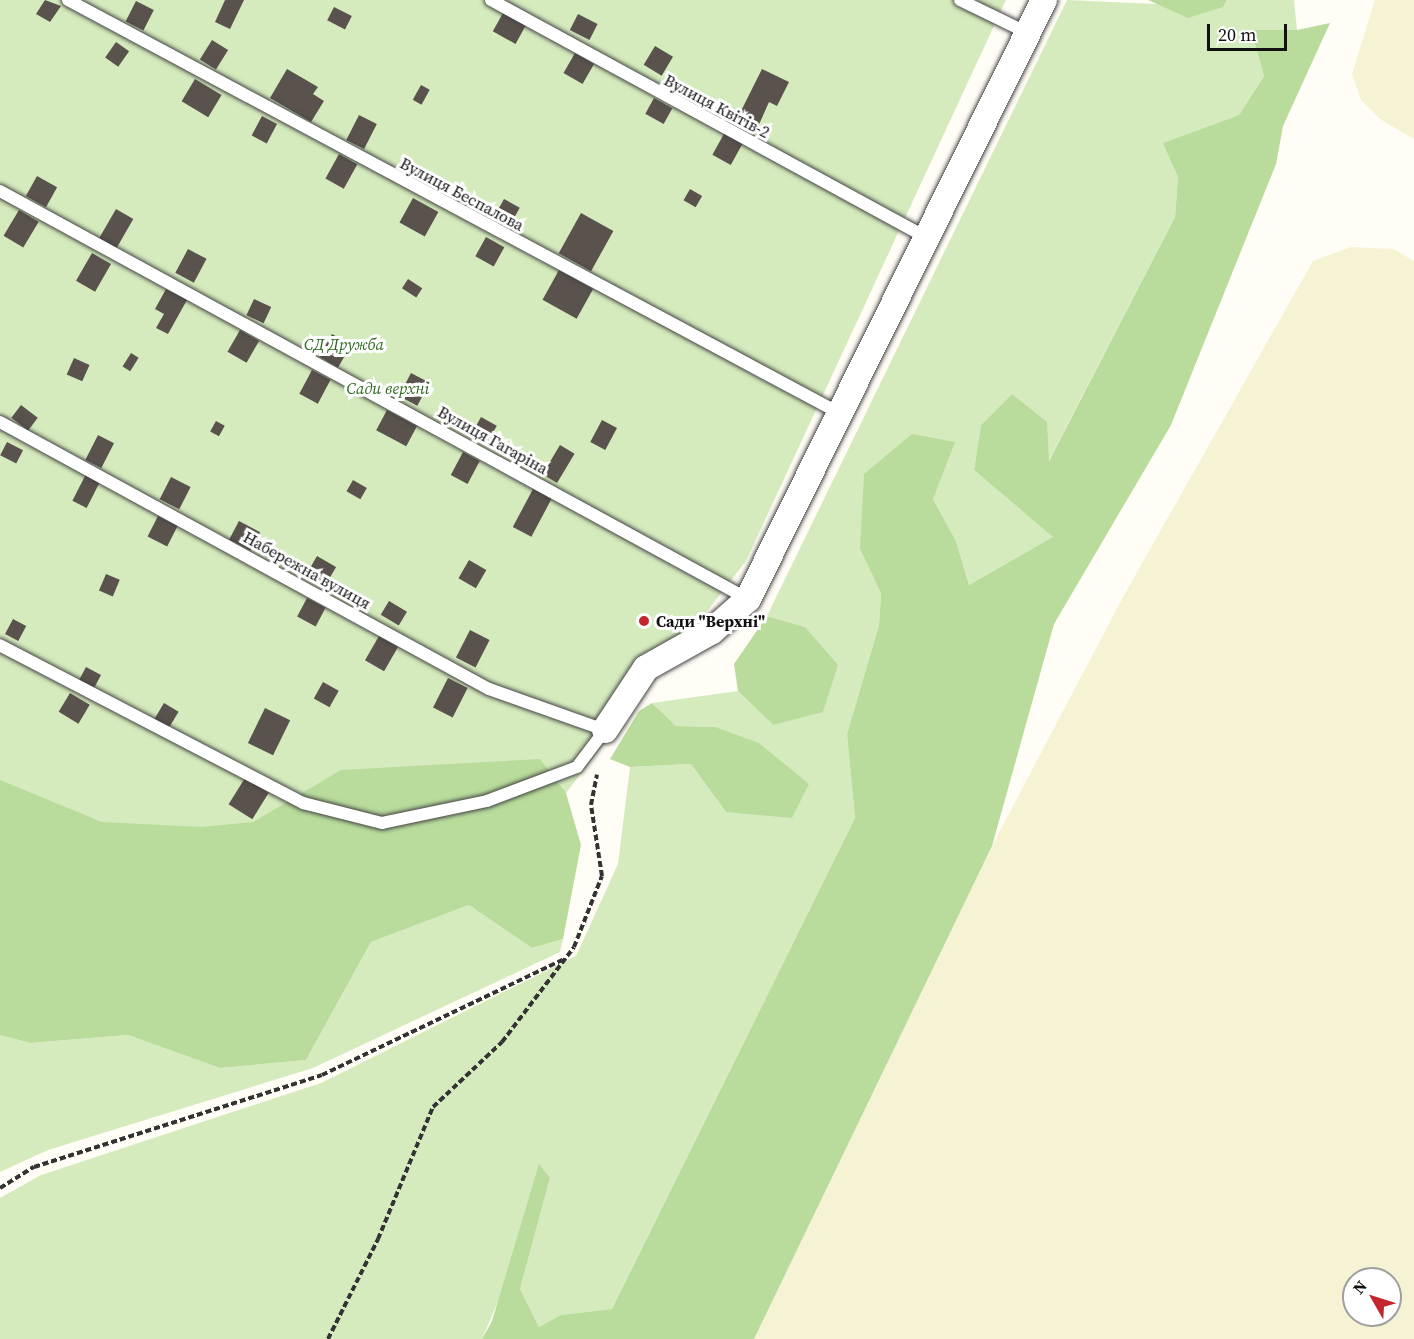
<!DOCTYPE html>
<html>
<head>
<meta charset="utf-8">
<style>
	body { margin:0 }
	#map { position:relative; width:1414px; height:1339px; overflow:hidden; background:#fffdf5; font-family:"Source Serif 4",serif }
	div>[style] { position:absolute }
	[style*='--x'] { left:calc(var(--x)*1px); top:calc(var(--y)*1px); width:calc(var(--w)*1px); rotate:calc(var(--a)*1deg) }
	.farmland>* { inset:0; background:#f6f3d4 }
	.green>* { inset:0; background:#d5ebbd }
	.forest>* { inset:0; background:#b9dc9c }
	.building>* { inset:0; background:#5a524d; transform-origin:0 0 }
	.path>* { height:4px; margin-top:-2px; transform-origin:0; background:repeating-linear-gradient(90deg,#333 0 6px,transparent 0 9px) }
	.roads { filter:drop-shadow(0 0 2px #444) drop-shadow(0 0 2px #444) }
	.service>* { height:12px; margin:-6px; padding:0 6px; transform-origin:6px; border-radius:6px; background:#fff }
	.minor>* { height:26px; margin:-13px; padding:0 13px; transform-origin:13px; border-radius:13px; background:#fff }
	.dots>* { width:16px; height:16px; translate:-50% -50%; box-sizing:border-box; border:3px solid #fff; border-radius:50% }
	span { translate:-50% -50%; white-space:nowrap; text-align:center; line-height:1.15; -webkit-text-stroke:6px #fff; paint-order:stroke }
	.street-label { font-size:16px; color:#111 }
	.park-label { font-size:16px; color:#2f6b1f; font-style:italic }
	.poi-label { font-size:16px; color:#111; font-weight:700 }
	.left { translate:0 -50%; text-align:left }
	.north { position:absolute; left:1342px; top:1267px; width:60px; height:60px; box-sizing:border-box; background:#fff; border:2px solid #a0a0a0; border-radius:50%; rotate:309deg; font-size:16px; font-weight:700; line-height:24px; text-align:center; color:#111 }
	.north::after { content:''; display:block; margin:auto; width:21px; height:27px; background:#c4262e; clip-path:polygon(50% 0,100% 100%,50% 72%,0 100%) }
	.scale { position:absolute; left:1207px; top:24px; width:80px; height:27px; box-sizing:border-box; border:3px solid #111; border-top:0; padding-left:8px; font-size:18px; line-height:21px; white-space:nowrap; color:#111; -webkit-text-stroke:4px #fff; paint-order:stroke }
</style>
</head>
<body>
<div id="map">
	<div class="farmland">
		<div style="clip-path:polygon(1375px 0,1414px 0,1414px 139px,1380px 119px,1361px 100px,1352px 74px)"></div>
		<div style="clip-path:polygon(evenodd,1351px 247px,1394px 249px,1414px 261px,1414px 1339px,754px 1339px,992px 846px,1123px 597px,1313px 261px,1351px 247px,1354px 1279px,1390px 1279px,1390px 1315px,1354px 1315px,1354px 1279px)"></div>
	</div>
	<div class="green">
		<div style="clip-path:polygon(0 0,1006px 0,746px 561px,566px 793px,428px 831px,381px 870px,0 817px)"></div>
		<div style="clip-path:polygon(1067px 0,1223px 7px,1227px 0,1294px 0,1297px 30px,1251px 30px,1264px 76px,1239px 115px,1164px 143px,1178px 177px,1175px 217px,1048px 462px,1012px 394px,981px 425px,974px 470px,1054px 537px,969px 585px,956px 541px,933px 499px,860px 549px,881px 592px,879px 625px,847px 734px,855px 818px,612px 1309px,562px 1315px,539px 1327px,520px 1289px,550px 1178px,482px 1339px,0 1339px,0 1198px,41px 1175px,321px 1083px,576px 956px,618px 864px,630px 767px,691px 764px,726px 812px,715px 727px,676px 726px,652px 703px,738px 691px,773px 725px,805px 627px,767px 616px)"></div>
		<div style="clip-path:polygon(469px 905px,532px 948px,563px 939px,560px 952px,313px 1068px,48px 1150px,0 1172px,0 1035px,30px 1043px,128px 1035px,220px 1068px,306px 1060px,371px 942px)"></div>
	</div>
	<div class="forest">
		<div style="clip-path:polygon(1148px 0,1227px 0,1223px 7px,1188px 18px)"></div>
		<div style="clip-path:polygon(1330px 23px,1283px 126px,1276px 164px,1171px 425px,1054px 624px,992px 846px,754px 1339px,482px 1339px,492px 1321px,539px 1164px,550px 1178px,520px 1289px,539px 1327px,561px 1315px,612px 1309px,855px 818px,847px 734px,879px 625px,881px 593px,860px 549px,864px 474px,912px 434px,955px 442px,933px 499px,956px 541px,969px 585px,1053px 537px,974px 470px,981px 425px,1012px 394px,1047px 422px,1049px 461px,1175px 217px,1178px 177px,1163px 143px,1239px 115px,1264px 76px,1251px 30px,1297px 30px)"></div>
		<div style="clip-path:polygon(767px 616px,805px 627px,838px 665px,823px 712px,773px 725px,738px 691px,734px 664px)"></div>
		<div style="clip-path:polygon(652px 703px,676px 726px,715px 727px,759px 743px,809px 784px,792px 818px,726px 812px,691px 764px,630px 767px,610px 759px,639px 711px)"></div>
		<div style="clip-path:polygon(540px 759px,566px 793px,581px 845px,563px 939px,532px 948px,469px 905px,371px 942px,306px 1060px,220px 1068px,128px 1035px,30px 1043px,0 1035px,0 780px,102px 822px,202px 827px,253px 822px,341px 770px)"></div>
	</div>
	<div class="building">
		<div style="clip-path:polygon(45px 0,61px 6px,50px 22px,36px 14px)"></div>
		<div style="clip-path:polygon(225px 0,244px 0,230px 29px,215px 22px)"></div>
		<div style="left:136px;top:1px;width:20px;height:23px;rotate:27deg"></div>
		<div style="left:334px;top:7px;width:20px;height:15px;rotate:27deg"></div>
		<div style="left:503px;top:13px;width:26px;height:21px;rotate:29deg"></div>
		<div style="left:578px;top:14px;width:22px;height:18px;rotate:27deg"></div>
		<div style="left:212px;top:40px;width:19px;height:23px;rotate:32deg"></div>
		<div style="left:116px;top:42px;width:16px;height:19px;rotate:35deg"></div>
		<div style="left:655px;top:46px;width:21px;height:22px;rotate:31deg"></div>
		<div style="left:575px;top:53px;width:22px;height:23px;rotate:30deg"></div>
		<div style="clip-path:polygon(287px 69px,318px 87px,313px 94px,324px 101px,311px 122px,270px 98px)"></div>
		<div style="clip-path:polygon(762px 69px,789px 82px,777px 106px,769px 102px,757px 129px,737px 119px)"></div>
		<div style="left:195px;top:79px;width:31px;height:26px;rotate:31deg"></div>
		<div style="left:421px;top:85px;width:10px;height:17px;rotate:29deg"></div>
		<div style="left:654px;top:98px;width:21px;height:18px;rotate:29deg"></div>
		<div style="left:359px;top:115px;width:20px;height:28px;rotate:27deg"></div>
		<div style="left:262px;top:116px;width:17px;height:22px;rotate:28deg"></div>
		<div style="left:725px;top:132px;width:21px;height:26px;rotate:29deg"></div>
		<div style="left:339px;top:154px;width:21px;height:28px;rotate:29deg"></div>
		<div style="left:37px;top:176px;width:23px;height:23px;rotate:29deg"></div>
		<div style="left:690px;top:189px;width:14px;height:13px;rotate:30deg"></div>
		<div style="left:413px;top:198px;width:29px;height:28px;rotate:29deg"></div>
		<div style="left:504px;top:199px;width:18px;height:24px;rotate:29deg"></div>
		<div style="left:116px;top:209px;width:20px;height:34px;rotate:30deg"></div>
		<div style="left:19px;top:210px;width:23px;height:30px;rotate:31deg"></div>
		<div style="left:581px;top:213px;width:37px;height:46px;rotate:29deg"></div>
		<div style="left:486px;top:237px;width:21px;height:22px;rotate:29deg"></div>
		<div style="left:188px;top:249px;width:21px;height:27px;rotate:28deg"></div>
		<div style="left:92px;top:253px;width:22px;height:32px;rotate:30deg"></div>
		<div style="left:559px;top:270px;width:39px;height:34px;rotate:29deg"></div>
		<div style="left:408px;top:279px;width:17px;height:11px;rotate:33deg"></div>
		<div style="clip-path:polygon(166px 289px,187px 300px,168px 334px,156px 328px,164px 314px,155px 309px)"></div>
		<div style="left:254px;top:299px;width:19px;height:18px;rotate:25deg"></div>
		<div style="left:240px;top:330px;width:22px;height:25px;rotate:30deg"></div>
		<div style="left:332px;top:334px;width:22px;height:26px;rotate:30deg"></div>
		<div style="left:131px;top:353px;width:9px;height:16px;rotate:32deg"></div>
		<div style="left:74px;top:358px;width:17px;height:18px;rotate:24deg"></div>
		<div style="left:312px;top:370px;width:21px;height:27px;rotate:28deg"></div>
		<div style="left:411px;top:373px;width:21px;height:26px;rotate:28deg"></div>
		<div style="left:21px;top:405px;width:21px;height:16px;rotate:37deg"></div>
		<div style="left:387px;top:410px;width:34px;height:23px;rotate:28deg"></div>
		<div style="left:481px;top:417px;width:18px;height:22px;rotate:29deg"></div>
		<div style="left:602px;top:420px;width:17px;height:25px;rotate:28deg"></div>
		<div style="left:216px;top:421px;width:10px;height:12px;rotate:29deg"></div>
		<div style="left:98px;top:435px;width:18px;height:28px;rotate:27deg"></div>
		<div style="left:7px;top:442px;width:18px;height:15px;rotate:27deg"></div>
		<div style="left:560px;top:445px;width:17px;height:34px;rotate:31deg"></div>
		<div style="left:463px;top:452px;width:19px;height:26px;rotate:28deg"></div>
		<div style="left:86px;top:474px;width:16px;height:30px;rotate:27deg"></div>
		<div style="left:171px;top:477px;width:22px;height:25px;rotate:27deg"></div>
		<div style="left:353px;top:480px;width:16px;height:13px;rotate:30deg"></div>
		<div style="left:533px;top:489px;width:21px;height:43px;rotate:28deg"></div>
		<div style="left:158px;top:516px;width:22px;height:23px;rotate:27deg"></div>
		<div style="left:239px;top:521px;width:24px;height:21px;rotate:28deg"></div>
		<div style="left:317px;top:556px;width:22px;height:24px;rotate:30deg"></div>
		<div style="left:469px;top:560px;width:20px;height:21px;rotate:30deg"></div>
		<div style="left:106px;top:574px;width:15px;height:18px;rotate:23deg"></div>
		<div style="left:307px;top:598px;width:21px;height:21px;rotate:28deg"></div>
		<div style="left:389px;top:601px;width:21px;height:16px;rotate:31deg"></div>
		<div style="left:13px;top:619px;width:15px;height:17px;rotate:28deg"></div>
		<div style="left:470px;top:630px;width:22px;height:31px;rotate:27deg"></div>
		<div style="left:379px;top:636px;width:22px;height:28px;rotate:30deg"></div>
		<div style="left:86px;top:667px;width:17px;height:19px;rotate:28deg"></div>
		<div style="left:448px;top:678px;width:22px;height:33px;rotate:27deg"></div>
		<div style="left:323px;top:682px;width:18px;height:19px;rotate:29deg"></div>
		<div style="left:70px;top:693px;width:23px;height:22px;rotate:31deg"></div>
		<div style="left:164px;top:703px;width:17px;height:19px;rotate:31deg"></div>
		<div style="left:265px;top:708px;width:28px;height:39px;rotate:26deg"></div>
		<div style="left:245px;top:778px;width:28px;height:31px;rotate:32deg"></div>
	</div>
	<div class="path">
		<div style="--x:0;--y:1188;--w:40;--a:-32"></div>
		<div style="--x:34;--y:1167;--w:302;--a:-17.7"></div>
		<div style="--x:322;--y:1075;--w:268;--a:-25.6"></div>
		<div style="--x:328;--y:1339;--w:112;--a:-63.4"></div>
		<div style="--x:378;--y:1239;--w:143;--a:-67.4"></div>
		<div style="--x:433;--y:1107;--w:95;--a:-43.3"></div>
		<div style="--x:502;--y:1042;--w:119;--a:-52.8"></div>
		<div style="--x:574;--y:947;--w:76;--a:-68.5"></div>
		<div style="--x:602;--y:876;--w:72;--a:-98.8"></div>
		<div style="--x:591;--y:805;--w:31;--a:-79"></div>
	</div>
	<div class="roads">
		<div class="service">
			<div style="--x:68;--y:0;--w:877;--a:28.17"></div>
			<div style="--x:491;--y:0;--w:499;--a:28.6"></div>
			<div style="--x:960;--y:0;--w:76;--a:25.9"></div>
			<div style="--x:0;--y:191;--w:852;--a:28.61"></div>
			<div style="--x:0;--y:422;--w:557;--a:28.64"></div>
			<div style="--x:489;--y:689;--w:123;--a:19.5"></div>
			<div style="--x:605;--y:730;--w:46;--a:127.1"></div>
			<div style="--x:577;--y:767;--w:96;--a:159.3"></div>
			<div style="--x:487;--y:801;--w:107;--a:168.2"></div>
			<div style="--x:382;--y:823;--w:81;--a:-165.8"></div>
			<div style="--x:303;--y:803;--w:342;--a:-152.5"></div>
		</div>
		<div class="minor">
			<div style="--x:605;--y:730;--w:74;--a:-56.5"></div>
			<div style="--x:646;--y:668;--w:76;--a:-29.3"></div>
			<div style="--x:712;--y:631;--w:48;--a:-41.6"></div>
			<div style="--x:748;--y:599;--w:668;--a:-63.7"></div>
		</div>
	</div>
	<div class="dots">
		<div style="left:644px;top:621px;background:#c4262e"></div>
	</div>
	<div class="street-label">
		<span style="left:717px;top:106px;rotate:28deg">Вулиця Квітів-2</span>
		<span style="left:462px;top:194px;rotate:28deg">Вулиця Беспалова</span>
		<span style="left:493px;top:440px;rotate:29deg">Вулиця Гагаріна</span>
		<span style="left:307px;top:570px;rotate:29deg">Набережна вулиця</span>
	</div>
	<div class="park-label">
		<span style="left:344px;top:344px">СД Дружба</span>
		<span style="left:388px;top:388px">Сади верхні</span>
	</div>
	<div class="poi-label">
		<span class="left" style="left:656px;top:621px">Сади "Верхні"</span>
	</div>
	<div class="north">N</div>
	<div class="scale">20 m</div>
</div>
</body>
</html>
